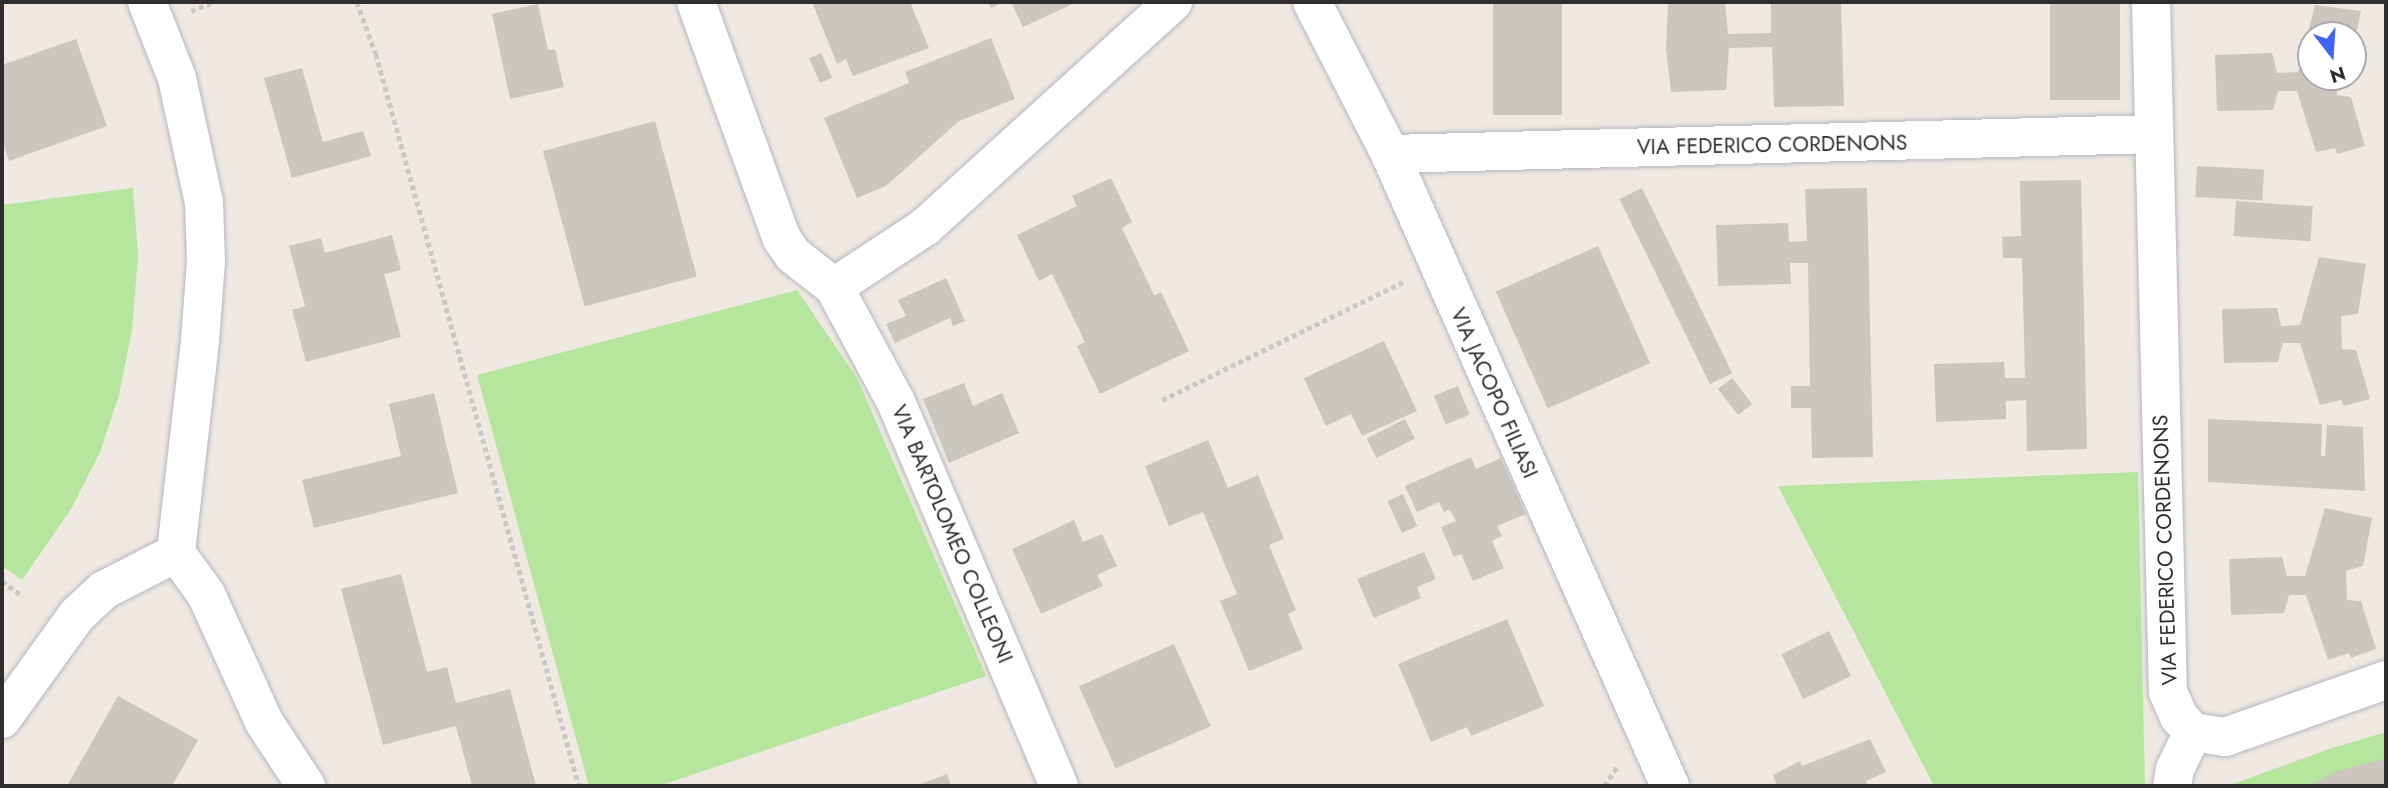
<!DOCTYPE html>
<html>
<head>
<meta charset="utf-8">
<style>
	body { margin:0 }
	#map { position:relative; width:2388px; height:788px; overflow:hidden; background:#efe9e1; font-family:Jost,sans-serif }
	div>[style] { position:absolute }
	[style*='--x'] { left:calc(var(--x)*1px); top:calc(var(--y)*1px); width:calc(var(--w)*1px); rotate:calc(var(--a)*1deg) }
	.green>* { inset:0; background:#b6e59e }
	.building>* { inset:0; background:#cbc7bf; transform-origin:0 0 }
	.path>* { height:4.5px; margin-top:-2.25px; transform-origin:0; background:repeating-linear-gradient(90deg,#c9c9c9 0 5px,transparent 0 8.5px) }
	.roads { filter:drop-shadow(0 0 2px #b4b7c1) drop-shadow(0 0 2px #b4b7c1) }
	.minor>* { height:38px; margin:-19px; padding:0 19px; transform-origin:19px; border-radius:19px; background:#fff }
	span { translate:-50% -50%; white-space:nowrap; text-align:center; line-height:1.15; -webkit-text-stroke:6px #fff; paint-order:stroke }
	.street-label { font-size:21px; color:#2e2e2e }
	.frame { position:absolute; inset:0; border:4px solid #2e2e2e; pointer-events:none }
	.north { position:absolute; left:2297px; top:21px; width:70px; height:70px; box-sizing:border-box; background:#fff; border:2px solid #ababab; border-radius:50%; rotate:163deg; font-size:19px; font-weight:700; line-height:28px; text-align:center; color:#2e2e2e }
	.north::after { content:''; display:block; margin:auto; width:24px; height:32px; background:#4264fb; clip-path:polygon(50% 0,100% 100%,50% 72%,0 100%) }
</style>
</head>
<body>
<div id="map">
	<div class="green">
		<div style="clip-path:polygon(133px 188px,138px 256px,132px 330px,119px 395px,100px 452px,71px 509px,22px 580px,2px 566px,2px 205px)"></div>
		<div style="clip-path:polygon(797px 290px,857px 378px,986px 676px,659px 786px,589px 786px,477px 375px)"></div>
		<div style="clip-path:polygon(2138px 472px,2145px 786px,1934px 786px,1778px 486px)"></div>
		<div style="clip-path:polygon(2386px 732px,2386px 786px,2228px 786px,2326px 750px)"></div>
	</div>
	<div class="building">
		<div style="clip-path:polygon(812px 2px,910px 2px,929px 48px,853px 76px,846px 59px,837px 64px)"></div>
		<div style="clip-path:polygon(988px 2px,1004px 2px,991px 8px)"></div>
		<div style="clip-path:polygon(1011px 2px,1077px 2px,1023px 27px)"></div>
		<div style="left:1493px;top:2px;width:69px;height:113px"></div>
		<div style="clip-path:polygon(1725px 2px,1728px 34px,1771px 33px,1771px 2px,1841px 2px,1844px 106px,1774px 107px,1772px 47px,1729px 48px,1726px 90px,1671px 92px,1666px 49px,1668px 4px)"></div>
		<div style="left:2050px;top:2px;width:70px;height:98px"></div>
		<div style="clip-path:polygon(538px 4px,548px 50px,555px 49px,564px 87px,510px 99px,492px 14px)"></div>
		<div style="clip-path:polygon(2315px 5px,2361px 11px,2354px 45px,2353px 35px,2311px 35px,2311px 77px,2336px 77px,2337px 95px,2351px 97px,2365px 146px,2337px 154px,2335px 148px,2316px 152px,2297px 91px,2278px 91px,2273px 110px,2217px 111px,2215px 55px,2272px 53px,2277px 73px,2298px 72px)"></div>
		<div style="clip-path:polygon(991px 38px,1015px 99px,959px 121px,886px 186px,857px 198px,824px 118px,909px 83px,905px 72px)"></div>
		<div style="clip-path:polygon(76px 39px,107px 126px,9px 161px,2px 140px,2px 65px)"></div>
		<div style="left:821px;top:53px;width:27px;height:13px;rotate:66deg"></div>
		<div style="clip-path:polygon(302px 68px,323px 142px,363px 131px,371px 156px,292px 178px,264px 78px)"></div>
		<div style="left:655px;top:121px;width:161px;height:116px;rotate:75deg"></div>
		<div style="left:2197px;top:166px;width:67px;height:31px;rotate:3deg"></div>
		<div style="clip-path:polygon(1111px 178px,1132px 222px,1122px 228px,1154px 295px,1161px 292px,1189px 351px,1100px 394px,1077px 346px,1085px 342px,1052px 274px,1039px 281px,1017px 235px,1077px 206px,1072px 196px)"></div>
		<div style="clip-path:polygon(2081px 180px,2087px 449px,2027px 451px,2026px 400px,2006px 401px,2006px 419px,1936px 422px,1934px 364px,2004px 362px,2005px 378px,2025px 378px,2022px 258px,2003px 258px,2002px 237px,2021px 236px,2020px 181px)"></div>
		<div style="left:1642px;top:188px;width:206px;height:25px;rotate:64deg"></div>
		<div style="clip-path:polygon(1867px 188px,1873px 457px,1812px 458px,1811px 408px,1791px 408px,1791px 386px,1810px 386px,1808px 263px,1790px 263px,1791px 284px,1718px 286px,1716px 225px,1788px 223px,1789px 242px,1807px 241px,1805px 189px)"></div>
		<div style="left:2236px;top:201px;width:77px;height:35px;rotate:4deg"></div>
		<div style="clip-path:polygon(392px 235px,401px 270px,384px 274px,401px 337px,306px 362px,292px 310px,305px 306px,289px 246px,321px 238px,325px 253px)"></div>
		<div style="left:1598px;top:246px;width:128px;height:112px;rotate:66deg"></div>
		<div style="clip-path:polygon(2319px 257px,2366px 264px,2358px 314px,2341px 316px,2342px 349px,2356px 350px,2370px 399px,2344px 406px,2341px 400px,2320px 405px,2300px 343px,2283px 343px,2278px 362px,2224px 363px,2222px 309px,2277px 308px,2281px 326px,2300px 325px)"></div>
		<div style="clip-path:polygon(946px 278px,965px 321px,953px 326px,950px 318px,895px 343px,886px 324px,906px 316px,898px 300px)"></div>
		<div style="clip-path:polygon(1384px 341px,1417px 411px,1362px 436px,1351px 414px,1326px 426px,1304px 378px)"></div>
		<div style="left:1732px;top:378px;width:33px;height:18px;rotate:52deg"></div>
		<div style="clip-path:polygon(964px 383px,973px 406px,1002px 393px,1019px 433px,949px 463px,923px 399px)"></div>
		<div style="left:1458px;top:386px;width:31px;height:26px;rotate:68deg"></div>
		<div style="clip-path:polygon(434px 393px,458px 493px,314px 528px,302px 480px,401px 456px,389px 404px)"></div>
		<div style="left:1405px;top:419px;width:22px;height:43px;rotate:63deg"></div>
		<div style="clip-path:polygon(2208px 419px,2322px 424px,2321px 456px,2325px 456px,2327px 425px,2363px 427px,2365px 491px,2208px 482px)"></div>
		<div style="clip-path:polygon(1208px 440px,1228px 488px,1258px 475px,1284px 539px,1269px 545px,1296px 610px,1288px 614px,1303px 649px,1249px 671px,1220px 601px,1237px 594px,1203px 512px,1169px 526px,1145px 466px)"></div>
		<div style="clip-path:polygon(1471px 457px,1476px 469px,1501px 458px,1526px 514px,1497px 526px,1502px 536px,1492px 541px,1504px 568px,1473px 581px,1461px 554px,1454px 557px,1441px 527px,1456px 521px,1450px 510px,1444px 512px,1439px 502px,1417px 512px,1405px 486px)"></div>
		<div style="left:1403px;top:494px;width:35px;height:17px;rotate:66deg"></div>
		<div style="clip-path:polygon(2325px 508px,2372px 518px,2363px 566px,2346px 571px,2347px 600px,2361px 601px,2376px 649px,2351px 658px,2349px 653px,2328px 660px,2306px 595px,2289px 595px,2284px 613px,2231px 615px,2229px 559px,2282px 557px,2287px 576px,2305px 576px)"></div>
		<div style="clip-path:polygon(1074px 520px,1083px 542px,1102px 534px,1117px 566px,1097px 575px,1103px 586px,1041px 614px,1012px 549px)"></div>
		<div style="clip-path:polygon(1424px 552px,1436px 579px,1417px 587px,1421px 598px,1374px 618px,1357px 579px)"></div>
		<div style="clip-path:polygon(401px 574px,427px 672px,447px 667px,456px 703px,510px 689px,536px 786px,472px 786px,456px 726px,383px 745px,341px 589px)"></div>
		<div style="clip-path:polygon(1507px 619px,1544px 706px,1471px 736px,1467px 727px,1431px 742px,1398px 664px)"></div>
		<div style="left:1829px;top:631px;width:50px;height:53px;rotate:64deg"></div>
		<div style="left:1174px;top:644px;width:90px;height:104px;rotate:66deg"></div>
		<div style="clip-path:polygon(118px 696px,198px 740px,172px 786px,67px 786px)"></div>
		<div style="clip-path:polygon(1870px 739px,1886px 772px,1866px 781px,1868px 786px,1770px 786px,1776px 783px,1773px 775px,1800px 761px,1802px 766px)"></div>
		<div style="clip-path:polygon(2386px 758px,2386px 786px,2307px 786px,2334px 772px)"></div>
		<div style="clip-path:polygon(947px 774px,951px 786px,915px 786px)"></div>
	</div>
	<div class="path">
		<div style="--x:357;--y:2;--w:55;--a:69.9"></div>
		<div style="--x:376;--y:54;--w:760;--a:74.5"></div>
		<div style="--x:191;--y:11;--w:24;--a:-22"></div>
		<div style="--x:1162;--y:400;--w:271;--a:-26.1"></div>
		<div style="--x:2;--y:581;--w:26;--a:36"></div>
		<div style="--x:1604;--y:786;--w:23;--a:-56"></div>
	</div>
	<div class="roads">
		<div class="minor">
			<div style="--x:147;--y:2;--w:82;--a:68.5"></div>
			<div style="--x:177;--y:78;--w:128;--a:77.8"></div>
			<div style="--x:204;--y:203;--w:58;--a:88"></div>
			<div style="--x:206;--y:261;--w:80;--a:94.3"></div>
			<div style="--x:200;--y:341;--w:213;--a:96.5"></div>
			<div style="--x:176;--y:553;--w:51;--a:53.8"></div>
			<div style="--x:206;--y:594;--w:141;--a:65.6"></div>
			<div style="--x:264;--y:722;--w:77;--a:56.7"></div>
			<div style="--x:696;--y:2;--w:252;--a:70.1"></div>
			<div style="--x:782;--y:239;--w:19;--a:55"></div>
			<div style="--x:793;--y:255;--w:52;--a:38"></div>
			<div style="--x:834;--y:287;--w:109;--a:-33.4"></div>
			<div style="--x:925;--y:227;--w:335;--a:-42.2"></div>
			<div style="--x:1312;--y:2;--w:171;--a:62.8"></div>
			<div style="--x:1390;--y:154;--w:691;--a:66.1"></div>
			<div style="--x:2151;--y:2;--w:690;--a:88.59"></div>
			<div style="--x:2168;--y:692;--w:27;--a:66"></div>
			<div style="--x:2179;--y:717;--w:21;--a:47"></div>
			<div style="--x:1390;--y:154;--w:763;--a:-1.5"></div>
			<div style="--x:834;--y:287;--w:131;--a:61.7"></div>
			<div style="--x:896;--y:402;--w:417;--a:67"></div>
			<div style="--x:2;--y:719;--w:128;--a:-54.2"></div>
			<div style="--x:77;--y:615;--w:37;--a:-43"></div>
			<div style="--x:104;--y:590;--w:81;--a:-27.2"></div>
			<div style="--x:2193;--y:732;--w:32;--a:9"></div>
			<div style="--x:2225;--y:737;--w:171;--a:-19.5"></div>
			<div style="--x:2172;--y:786;--w:17;--a:-80"></div>
			<div style="--x:2175;--y:769;--w:41;--a:-64.1"></div>
		</div>
	</div>
	<div class="street-label">
		<span style="left:1772px;top:145px;rotate:-1deg">VIA FEDERICO CORDENONS</span>
		<span style="left:1494px;top:393px;rotate:66deg">VIA JACOPO FILIASI</span>
		<span style="left:952px;top:534px;rotate:67deg">VIA BARTOLOMEO COLLEONI</span>
		<span style="left:2165px;top:550px;rotate:-92deg">VIA FEDERICO CORDENONS</span>
	</div>
	<div class="frame"></div>
	<div class="north">N</div>
</div>
</body>
</html>
